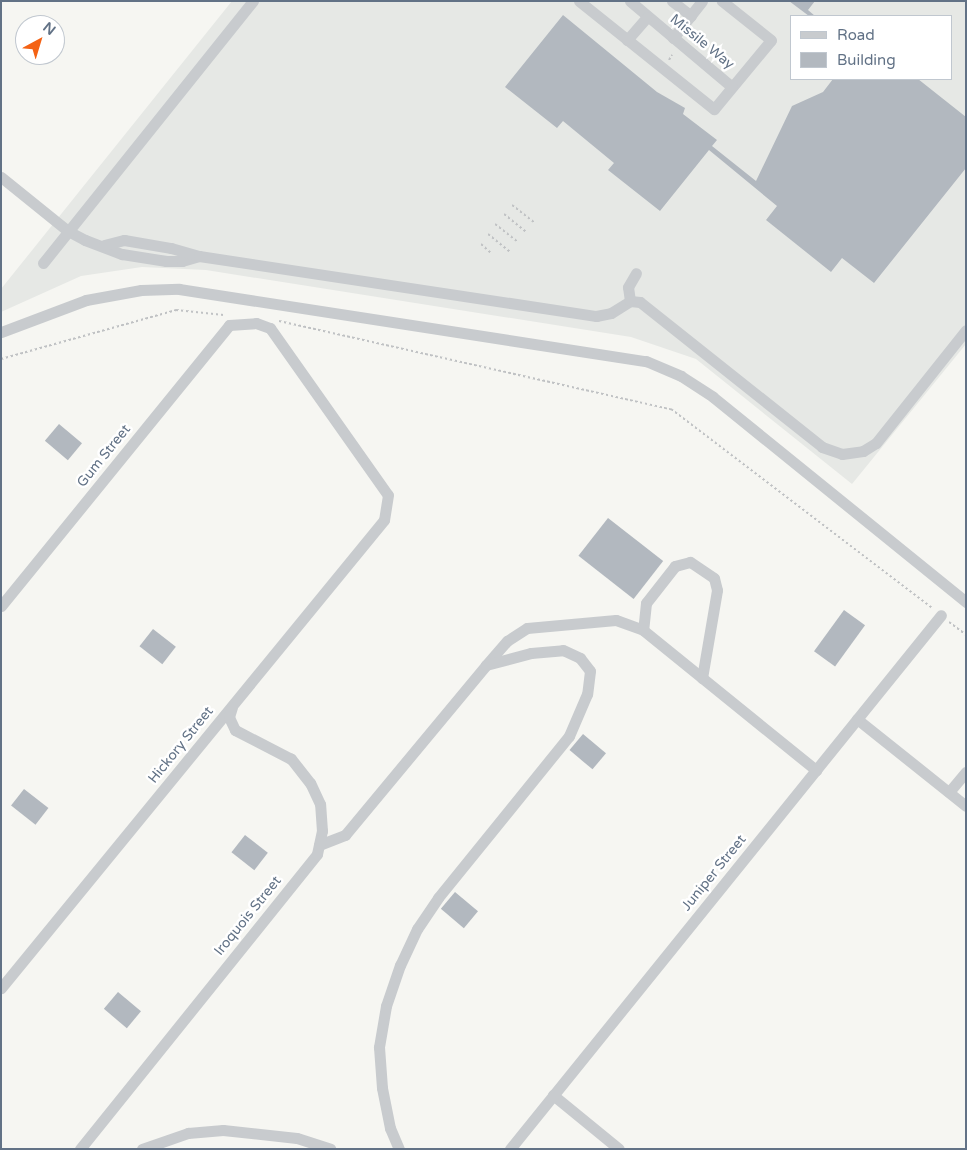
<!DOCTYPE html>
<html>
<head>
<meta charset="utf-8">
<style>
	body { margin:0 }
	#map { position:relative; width:967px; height:1150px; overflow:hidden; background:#f6f6f2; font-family:"Varela Round",sans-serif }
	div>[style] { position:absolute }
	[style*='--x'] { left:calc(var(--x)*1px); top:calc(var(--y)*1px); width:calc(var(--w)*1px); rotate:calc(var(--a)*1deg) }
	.built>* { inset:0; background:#e6e8e5 }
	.building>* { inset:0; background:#b2b8bf; transform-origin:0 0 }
	.path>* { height:2px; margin-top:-1px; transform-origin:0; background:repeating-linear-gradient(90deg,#c0c2c4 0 2.5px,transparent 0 5px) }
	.minor>* { height:11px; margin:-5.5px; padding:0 5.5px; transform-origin:5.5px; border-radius:5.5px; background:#c8cbce }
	span { translate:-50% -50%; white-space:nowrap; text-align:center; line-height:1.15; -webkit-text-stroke:5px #fff; paint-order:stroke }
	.street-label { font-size:14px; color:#627286 }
	.frame { position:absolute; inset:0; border:2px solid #627286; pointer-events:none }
	.legend { position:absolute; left:790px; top:15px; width:162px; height:65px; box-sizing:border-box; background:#fff; border:1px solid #c0c7cf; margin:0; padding:6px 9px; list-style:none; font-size:15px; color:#627286 }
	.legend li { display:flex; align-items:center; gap:10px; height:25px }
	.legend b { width:25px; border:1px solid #c0c7cf }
	.north { position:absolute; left:15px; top:15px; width:50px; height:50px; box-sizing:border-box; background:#fff; border:1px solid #c0c7cf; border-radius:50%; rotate:39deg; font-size:14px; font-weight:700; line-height:20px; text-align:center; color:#627286 }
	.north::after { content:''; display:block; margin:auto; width:18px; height:22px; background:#f46214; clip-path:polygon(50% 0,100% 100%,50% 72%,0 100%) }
</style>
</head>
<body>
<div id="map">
	<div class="built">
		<div style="clip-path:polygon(evenodd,232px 1px,966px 1px,966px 344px,852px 484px,696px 359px,631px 337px,206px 270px,142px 267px,81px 276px,1px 312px,1px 289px,232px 1px,791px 16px,951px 16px,951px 79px,791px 79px,791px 16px)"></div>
	</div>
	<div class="building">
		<div style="clip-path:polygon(789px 1px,815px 1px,808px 10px,815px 16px,809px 16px)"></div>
		<div style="clip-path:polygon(563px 15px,657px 92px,685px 108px,683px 114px,717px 140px,712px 146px,756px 181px,792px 106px,823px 92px,833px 79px,918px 79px,966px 117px,966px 168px,874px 283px,842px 258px,831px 272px,766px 220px,777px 206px,709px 150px,660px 211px,608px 170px,614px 163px,563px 121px,557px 128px,505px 87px)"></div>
		<div style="left:59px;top:424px;width:30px;height:22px;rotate:40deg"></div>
		<div style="left:608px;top:518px;width:70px;height:48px;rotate:38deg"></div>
		<div style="left:844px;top:610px;width:26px;height:51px;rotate:36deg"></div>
		<div style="left:153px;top:629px;width:29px;height:22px;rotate:38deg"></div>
		<div style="left:583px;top:734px;width:30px;height:21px;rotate:40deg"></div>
		<div style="left:24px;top:789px;width:31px;height:21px;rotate:38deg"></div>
		<div style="left:245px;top:835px;width:29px;height:22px;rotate:38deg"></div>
		<div style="left:455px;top:892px;width:30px;height:22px;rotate:40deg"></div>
		<div style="left:118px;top:992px;width:30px;height:22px;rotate:40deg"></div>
	</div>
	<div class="path">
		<div style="--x:669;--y:60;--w:6;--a:-59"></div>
		<div style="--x:512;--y:205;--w:28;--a:38"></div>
		<div style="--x:504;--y:214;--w:28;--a:39"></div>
		<div style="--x:495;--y:224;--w:28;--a:38"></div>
		<div style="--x:488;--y:234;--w:28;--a:39"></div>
		<div style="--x:481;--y:244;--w:13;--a:42"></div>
		<div style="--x:279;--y:321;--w:402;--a:12.7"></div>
		<div style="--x:671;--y:409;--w:328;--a:37.3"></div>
		<div style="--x:1;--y:359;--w:182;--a:-15.6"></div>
		<div style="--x:176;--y:310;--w:48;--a:5.9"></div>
		<div style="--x:949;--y:622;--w:21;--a:37"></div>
	</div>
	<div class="minor">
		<div style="--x:579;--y:1;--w:173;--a:38.7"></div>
		<div style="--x:714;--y:109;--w:89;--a:-50.4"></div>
		<div style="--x:771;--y:40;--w:63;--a:-141.5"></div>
		<div style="--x:630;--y:1;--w:133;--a:40.1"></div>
		<div style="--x:672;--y:1;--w:24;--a:38"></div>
		<div style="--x:673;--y:38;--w:47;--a:-51.9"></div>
		<div style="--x:627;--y:40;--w:30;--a:-49"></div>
		<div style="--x:1;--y:177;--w:86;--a:38.9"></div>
		<div style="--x:68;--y:231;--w:19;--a:28"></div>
		<div style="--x:85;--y:240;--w:40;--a:21"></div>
		<div style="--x:122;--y:254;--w:45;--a:9"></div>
		<div style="--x:166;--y:261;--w:16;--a:0"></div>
		<div style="--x:182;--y:261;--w:18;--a:-16"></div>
		<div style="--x:104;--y:245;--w:21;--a:-14"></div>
		<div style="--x:124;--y:240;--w:48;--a:9.7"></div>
		<div style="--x:171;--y:248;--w:29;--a:16"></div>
		<div style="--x:199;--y:256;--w:402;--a:8.6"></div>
		<div style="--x:596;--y:316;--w:15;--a:-11"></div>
		<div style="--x:611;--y:313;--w:22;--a:-32"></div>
		<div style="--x:630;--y:301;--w:10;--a:6"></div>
		<div style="--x:640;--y:302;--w:233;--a:38.5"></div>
		<div style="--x:822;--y:447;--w:21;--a:19"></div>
		<div style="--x:842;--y:454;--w:21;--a:-8"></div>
		<div style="--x:863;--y:451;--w:15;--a:-32"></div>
		<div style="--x:876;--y:443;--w:144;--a:-51.5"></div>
		<div style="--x:43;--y:263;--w:336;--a:-51.3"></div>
		<div style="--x:630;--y:301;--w:14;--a:-98"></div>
		<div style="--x:628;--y:287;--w:16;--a:-60"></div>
		<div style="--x:1;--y:332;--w:91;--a:-20.6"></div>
		<div style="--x:86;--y:300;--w:56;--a:-10.3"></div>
		<div style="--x:141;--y:290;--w:38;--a:-2"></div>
		<div style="--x:179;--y:289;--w:473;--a:8.8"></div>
		<div style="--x:646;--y:361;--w:38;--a:23"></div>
		<div style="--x:681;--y:376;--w:38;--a:33"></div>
		<div style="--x:713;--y:397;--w:326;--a:39"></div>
		<div style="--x:1;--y:606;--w:362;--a:-50.9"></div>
		<div style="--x:229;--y:325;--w:27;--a:-4"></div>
		<div style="--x:256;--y:323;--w:15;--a:20"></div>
		<div style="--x:270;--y:328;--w:204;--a:54.8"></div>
		<div style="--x:388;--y:495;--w:25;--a:99"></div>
		<div style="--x:384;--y:520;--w:605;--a:129.3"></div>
		<div style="--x:486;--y:665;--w:32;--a:-49"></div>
		<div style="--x:507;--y:641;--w:24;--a:-33"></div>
		<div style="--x:527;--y:628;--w:89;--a:-5.1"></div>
		<div style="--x:616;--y:620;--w:29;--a:20"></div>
		<div style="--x:702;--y:678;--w:89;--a:-80.3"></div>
		<div style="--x:717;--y:590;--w:12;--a:-104"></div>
		<div style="--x:714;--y:578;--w:29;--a:-146"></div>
		<div style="--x:690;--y:562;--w:16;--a:165"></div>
		<div style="--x:675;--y:566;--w:47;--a:128.1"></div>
		<div style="--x:646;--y:603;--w:27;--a:96"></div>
		<div style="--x:643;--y:630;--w:223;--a:39"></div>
		<div style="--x:857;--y:719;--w:139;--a:38.6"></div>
		<div style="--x:949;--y:792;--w:26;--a:-50"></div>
		<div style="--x:319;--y:845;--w:28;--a:-21"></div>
		<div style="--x:345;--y:835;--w:221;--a:-50.3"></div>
		<div style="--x:486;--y:665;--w:47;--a:-14.9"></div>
		<div style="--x:531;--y:653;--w:32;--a:-5"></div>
		<div style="--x:563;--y:650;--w:19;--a:25"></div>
		<div style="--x:580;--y:658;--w:16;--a:52"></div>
		<div style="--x:590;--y:671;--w:23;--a:97"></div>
		<div style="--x:587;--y:694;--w:46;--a:113.2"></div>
		<div style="--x:569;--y:736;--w:208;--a:129"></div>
		<div style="--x:438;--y:898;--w:37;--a:124"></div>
		<div style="--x:417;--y:929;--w:40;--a:115"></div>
		<div style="--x:400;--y:965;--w:43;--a:108.9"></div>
		<div style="--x:386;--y:1006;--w:42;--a:99.7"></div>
		<div style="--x:379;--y:1047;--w:41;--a:85.8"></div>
		<div style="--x:382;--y:1088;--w:41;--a:78.7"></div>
		<div style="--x:390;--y:1128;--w:23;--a:67"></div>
		<div style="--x:553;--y:1095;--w:85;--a:39.3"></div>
		<div style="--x:80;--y:1149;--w:378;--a:-51.2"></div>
		<div style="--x:317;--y:854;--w:24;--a:-78"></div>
		<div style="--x:322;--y:831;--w:27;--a:-94"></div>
		<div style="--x:320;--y:804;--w:23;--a:-115"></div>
		<div style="--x:310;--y:783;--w:31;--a:-128"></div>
		<div style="--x:291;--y:759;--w:63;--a:-152.6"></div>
		<div style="--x:235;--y:730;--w:14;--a:-115"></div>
		<div style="--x:229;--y:717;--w:10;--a:-73"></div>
		<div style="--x:142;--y:1149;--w:49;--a:-19.2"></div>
		<div style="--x:188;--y:1133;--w:35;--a:-5"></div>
		<div style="--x:223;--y:1130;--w:74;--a:6.2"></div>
		<div style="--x:297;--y:1138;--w:35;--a:18"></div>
		<div style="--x:510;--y:1149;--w:686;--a:-51.09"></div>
	</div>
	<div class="street-label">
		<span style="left:702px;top:42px;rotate:39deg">Missile Way</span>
		<span style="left:104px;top:456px;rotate:-51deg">Gum Street</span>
		<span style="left:181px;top:745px;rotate:-51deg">Hickory Street</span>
		<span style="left:714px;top:873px;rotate:-51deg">Juniper Street</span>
		<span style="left:248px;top:916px;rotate:-51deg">Iroquois Street</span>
	</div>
	<div class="frame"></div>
	<ul class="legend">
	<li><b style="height:6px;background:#c8cbce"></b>Road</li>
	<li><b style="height:14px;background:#b2b8bf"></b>Building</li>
	</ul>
	<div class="north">N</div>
</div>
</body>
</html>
